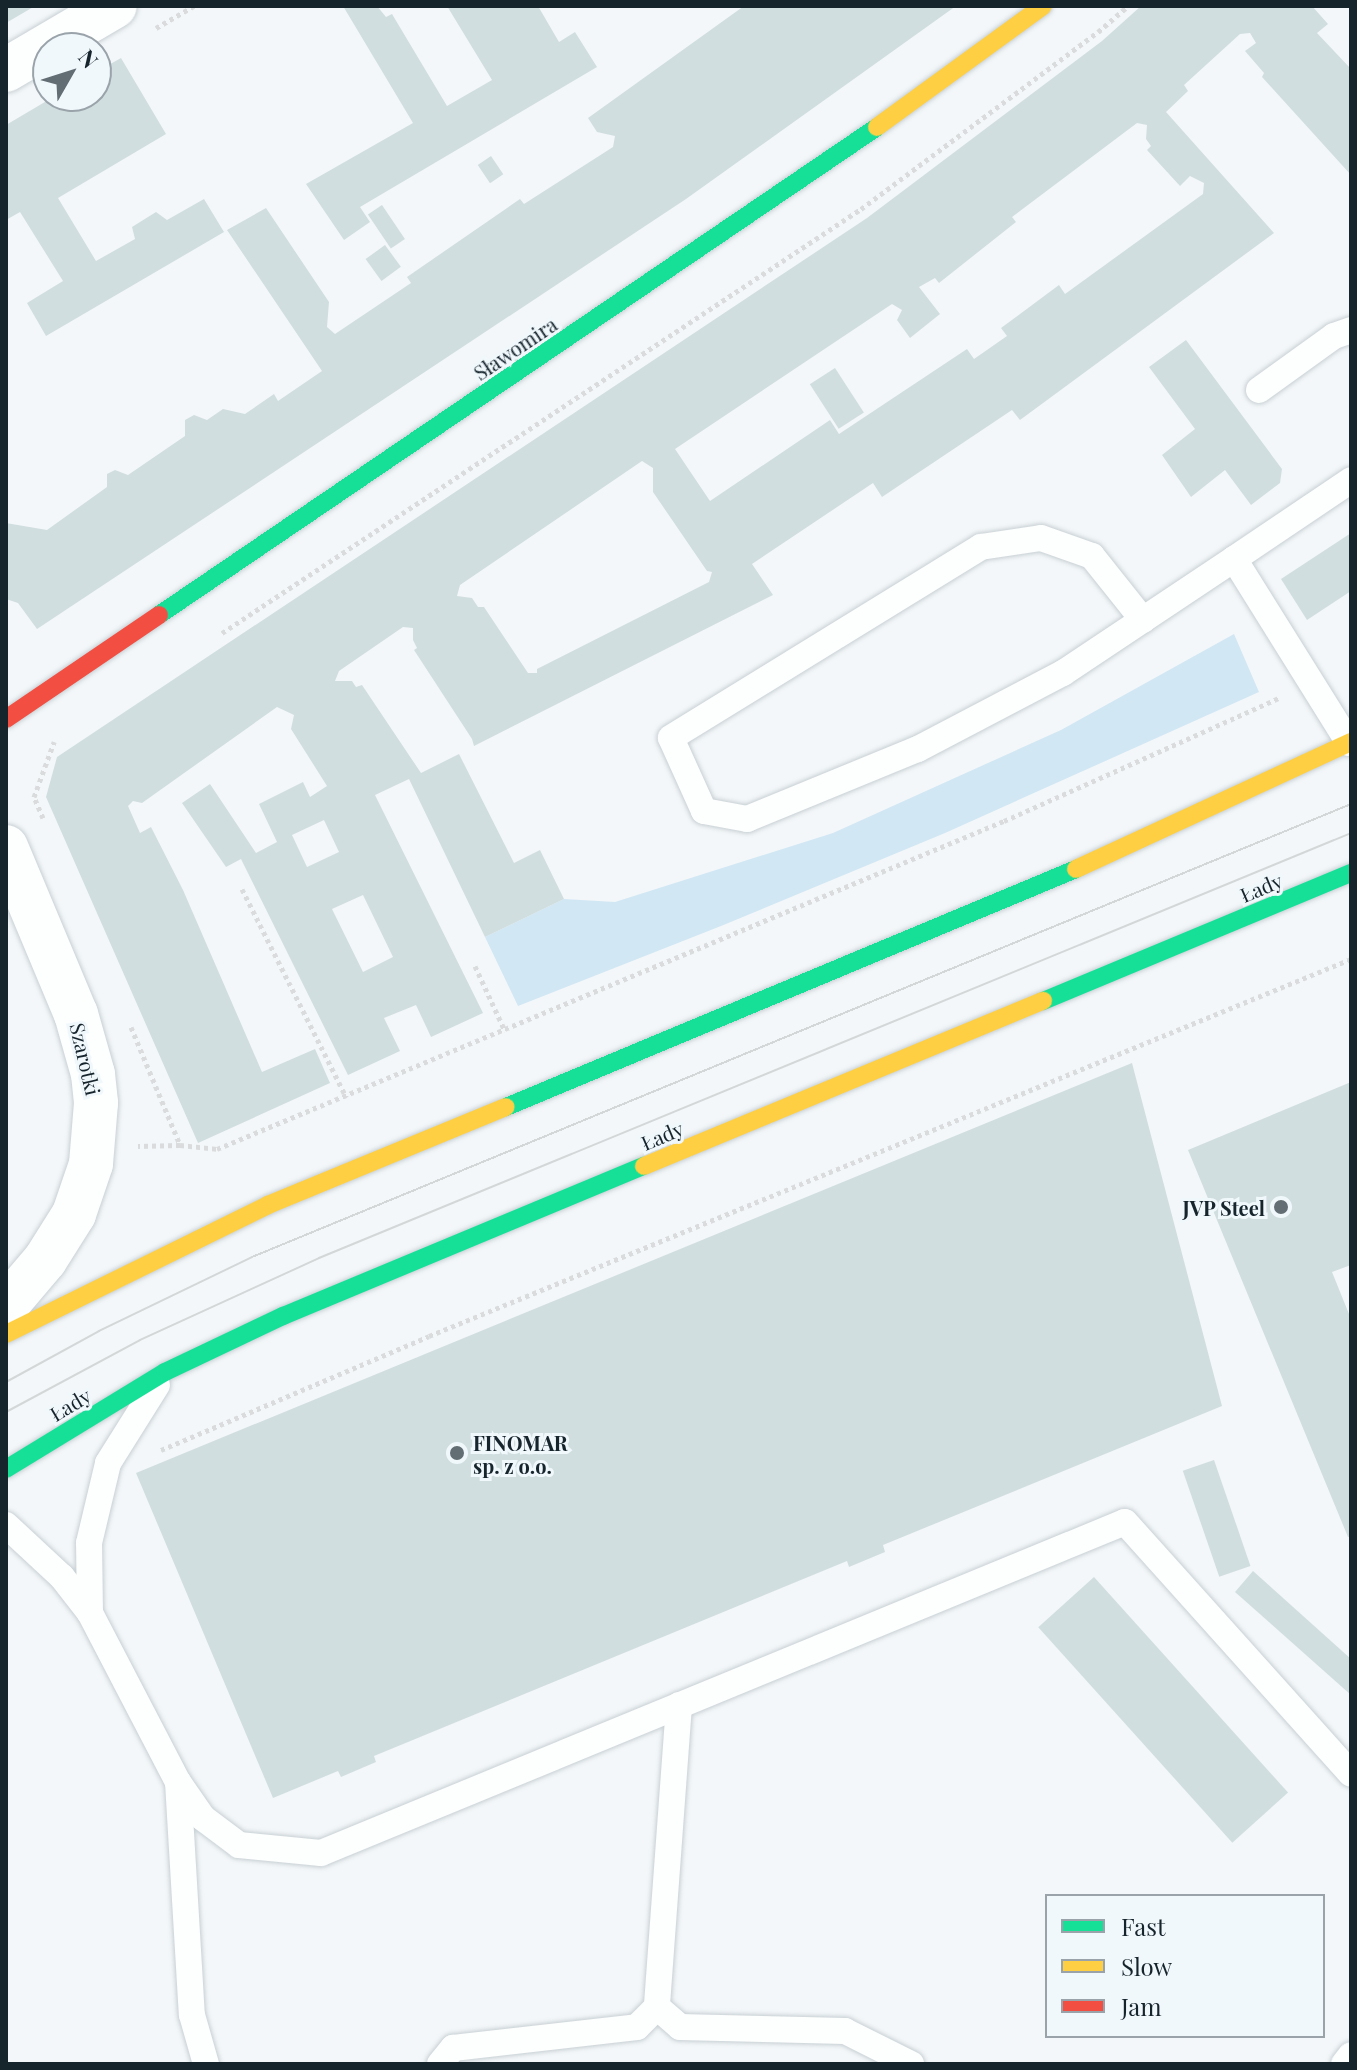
<!DOCTYPE html>
<html>
<head>
<meta charset="utf-8">
<style>
	body { margin:0 }
	#map { position:relative; width:1357px; height:2070px; overflow:hidden; background:#f3f7f9; font-family:"Playfair Display",serif }
	div>[style] { position:absolute }
	[style*='--x'] { left:calc(var(--x)*1px); top:calc(var(--y)*1px); width:calc(var(--w)*1px); rotate:calc(var(--a)*1deg) }
	.green>* { inset:0; background:#d1e7f4 }
	.building>* { inset:0; background:#d0dee0; transform-origin:0 0 }
	.path>* { height:5px; margin-top:-2.5px; transform-origin:0; background:repeating-linear-gradient(90deg,#d9dbdc 0 4px,transparent 0 8px) }
	.roads { filter:drop-shadow(0 0 2px #c8d0d4) drop-shadow(0 0 2px #c8d0d4) }
	.lane>* { height:26px; margin:-13px; padding:0 13px; transform-origin:13px; border-radius:13px; background:#fdfefe }
	.street>* { height:44px; margin:-22px; padding:0 22px; transform-origin:22px; border-radius:22px; background:#fdfefe }
	.fast>* { height:18px; margin:-9px; padding:0 9px; transform-origin:9px; border-radius:9px; background:#16e098 }
	.slow>* { height:18px; margin:-9px; padding:0 9px; transform-origin:9px; border-radius:9px; background:#ffcf43 }
	.jam>* { height:18px; margin:-9px; padding:0 9px; transform-origin:9px; border-radius:9px; background:#f24e42 }
	.tram>* { height:2px; margin:-1px; padding:0 1px; transform-origin:1px; border-radius:1px; background:#d4d7d8 }
	.dots>* { width:22px; height:22px; translate:-50% -50%; box-sizing:border-box; border:4px solid #f0f8fc; border-radius:50% }
	span { translate:-50% -50%; white-space:nowrap; text-align:center; line-height:1.15; -webkit-text-stroke:6px #f0f8fc; paint-order:stroke }
	.street-label { font-size:20px; color:#16242c }
	.poi-label { font-size:20px; color:#16242c; font-weight:700 }
	.right { translate:-100% -50%; text-align:right }
	.left { translate:0 -50%; text-align:left }
	.frame { position:absolute; inset:0; border:8px solid #16242c; pointer-events:none }
	.legend { position:absolute; left:1045px; top:1894px; width:280px; height:144px; box-sizing:border-box; background:#f0f8fc; border:2px solid #99a3a9; margin:0; padding:10px 14px; list-style:none; font-size:24px; color:#16242c }
	.legend li { display:flex; align-items:center; gap:16px; height:40px }
	.legend b { width:40px; border:2px solid #99a3a9 }
	.north { position:absolute; left:32px; top:32px; width:80px; height:80px; box-sizing:border-box; background:#f0f8fc; border:2px solid #99a3a9; border-radius:50%; rotate:51deg; font-size:22px; font-weight:700; line-height:32px; text-align:center; color:#16242c }
	.north::after { content:''; display:block; margin:auto; width:28px; height:36px; background:#636e74; clip-path:polygon(50% 0,100% 100%,50% 72%,0 100%) }
</style>
</head>
<body>
<div id="map">
	<div class="green">
		<div style="clip-path:polygon(1234px 634px,1259px 692px,945px 833px,721px 926px,518px 1006px,485px 937px,564px 899px,615px 902px,833px 833px,1061px 730px)"></div>
	</div>
	<div class="building">
		<div style="clip-path:polygon(6px 6px,35px 6px,6px 23px)"></div>
		<div style="clip-path:polygon(343px 6px,377px 6px,386px 17px,392px 14px,447px 106px,492px 80px,447px 6px,538px 6px,559px 42px,575px 32px,597px 67px,360px 207px,370px 222px,344px 240px,306px 184px,413px 123px)"></div>
		<div style="clip-path:polygon(744px 6px,956px 6px,686px 199px,37px 629px,18px 603px,6px 599px,6px 523px,47px 530px,107px 487px,107px 474px,115px 470px,128px 475px,185px 436px,185px 420px,194px 415px,207px 420px,223px 409px,245px 414px,274px 394px,278px 401px,322px 371px,227px 230px,266px 208px,329px 302px,327px 327px,335px 334px,411px 283px,407px 277px,520px 199px,524px 204px,613px 147px,615px 136px,597px 132px,588px 118px)"></div>
		<div style="clip-path:polygon(evenodd,1141px 6px,1312px 6px,1328px 24px,1317px 33px,1351px 69px,1351px 175px,1262px 77px,1264px 73px,1245px 51px,1256px 43px,1250px 33px,1240px 34px,1184px 85px,1188px 91px,1166px 112px,1274px 233px,1020px 420px,1012px 410px,882px 497px,873px 483px,752px 564px,773px 595px,474px 746px,472px 739px,414px 650px,417px 648px,413px 640px,413px 628px,403px 627px,339px 671px,335px 681px,352px 681px,356px 687px,362px 685px,421px 773px,459px 754px,514px 863px,540px 850px,564px 899px,485px 937px,409px 779px,375px 795px,483px 1013px,431px 1037px,416px 1005px,384px 1018px,400px 1051px,348px 1075px,241px 859px,226px 867px,182px 803px,210px 784px,256px 853px,277px 842px,259px 804px,303px 782px,310px 797px,327px 786px,291px 729px,294px 715px,277px 707px,142px 803px,133px 801px,128px 806px,140px 833px,151px 827px,183px 890px,262px 1072px,315px 1049px,330px 1083px,198px 1143px,46px 797px,57px 757px,867px 218px,1102px 41px,1141px 6px,1137px 123px,1147px 125px,1146px 139px,1151px 146px,1147px 150px,1180px 186px,1190px 176px,1204px 183px,1203px 194px,1065px 294px,1059px 285px,1001px 328px,1007px 336px,974px 359px,967px 349px,839px 434px,830px 420px,710px 501px,675px 449px,892px 304px,902px 310px,897px 320px,910px 338px,940px 314px,919px 287px,935px 278px,939px 283px,1016px 222px,1012px 217px,1137px 123px,1141px 6px,642px 461px,653px 468px,653px 492px,707px 571px,712px 572px,709px 582px,537px 669px,537px 673px,528px 673px,484px 607px,478px 607px,472px 598px,457px 596px,460px 585px,642px 461px,1141px 6px,324px 820px,339px 852px,307px 867px,292px 835px,324px 820px,1141px 6px,363px 895px,393px 957px,363px 972px,332px 909px,363px 895px)"></div>
		<div style="clip-path:polygon(121px 58px,166px 134px,58px 198px,96px 261px,135px 239px,132px 227px,156px 212px,167px 220px,204px 199px,224px 232px,46px 336px,27px 303px,63px 281px,20px 212px,6px 220px,6px 125px,55px 96px,96px 96px,96px 72px)"></div>
		<div style="left:491px;top:156px;width:22px;height:16px;rotate:56deg"></div>
		<div style="left:382px;top:205px;width:41px;height:17px;rotate:56deg"></div>
		<div style="left:385px;top:245px;width:27px;height:24px;rotate:54deg"></div>
		<div style="clip-path:polygon(1186px 340px,1282px 469px,1280px 483px,1251px 505px,1225px 470px,1191px 497px,1162px 455px,1195px 429px,1149px 367px)"></div>
		<div style="left:835px;top:368px;width:53px;height:30px;rotate:57deg"></div>
		<div style="clip-path:polygon(1351px 533px,1351px 591px,1307px 620px,1281px 579px)"></div>
		<div style="clip-path:polygon(1132px 1063px,1222px 1406px,883px 1545px,885px 1552px,849px 1567px,847px 1561px,374px 1756px,376px 1762px,341px 1777px,338px 1771px,273px 1798px,136px 1473px)"></div>
		<div style="clip-path:polygon(1351px 1082px,1351px 1265px,1332px 1272px,1351px 1319px,1351px 1536px,1348px 1537px,1188px 1150px)"></div>
		<div style="left:1214px;top:1460px;width:112px;height:33px;rotate:71deg"></div>
		<div style="clip-path:polygon(1253px 1571px,1351px 1659px,1351px 1695px,1235px 1592px)"></div>
		<div style="left:1094px;top:1577px;width:290px;height:75px;rotate:48deg"></div>
	</div>
	<div class="path">
		<div style="--x:156;--y:28;--w:44;--a:-30.1"></div>
		<div style="--x:222;--y:633;--w:767;--a:-33.57"></div>
		<div style="--x:861;--y:209;--w:296;--a:-36.8"></div>
		<div style="--x:1098;--y:32;--w:40;--a:-41"></div>
		<div style="--x:43;--y:818;--w:23;--a:-113"></div>
		<div style="--x:34;--y:797;--w:59;--a:-70"></div>
		<div style="--x:242;--y:889;--w:233;--a:63.4"></div>
		<div style="--x:475;--y:966;--w:72;--a:65.2"></div>
		<div style="--x:131;--y:1027;--w:128;--a:67.4"></div>
		<div style="--x:180;--y:1145;--w:42;--a:178.6"></div>
		<div style="--x:180;--y:1145;--w:37;--a:6"></div>
		<div style="--x:217;--y:1149;--w:853;--a:-22.63"></div>
		<div style="--x:1004;--y:821;--w:301;--a:-24.1"></div>
		<div style="--x:161;--y:1450;--w:291;--a:-23"></div>
		<div style="--x:429;--y:1336;--w:996;--a:-22.24"></div>
	</div>
	<div class="roads">
		<div class="lane">
			<div style="--x:1259;--y:390;--w:92;--a:-35.8"></div>
			<div style="--x:1334;--y:336;--w:18;--a:-19"></div>
			<div style="--x:1143;--y:620;--w:82;--a:-128.6"></div>
			<div style="--x:1092;--y:556;--w:54;--a:-160.6"></div>
			<div style="--x:1041;--y:538;--w:61;--a:171.5"></div>
			<div style="--x:981;--y:547;--w:364;--a:148.4"></div>
			<div style="--x:671;--y:738;--w:80;--a:65.7"></div>
			<div style="--x:704;--y:811;--w:44;--a:10.5"></div>
			<div style="--x:747;--y:819;--w:185;--a:-22.3"></div>
			<div style="--x:918;--y:749;--w:164;--a:-27.7"></div>
			<div style="--x:1063;--y:673;--w:206;--a:-33.7"></div>
			<div style="--x:1349;--y:743;--w:217;--a:-122"></div>
			<div style="--x:1234;--y:559;--w:141;--a:-34"></div>
			<div style="--x:6;--y:1525;--w:76;--a:42.9"></div>
			<div style="--x:62;--y:1577;--w:46;--a:52.1"></div>
			<div style="--x:90;--y:1613;--w:191;--a:62.5"></div>
			<div style="--x:178;--y:1782;--w:44;--a:55.2"></div>
			<div style="--x:203;--y:1818;--w:45;--a:36.9"></div>
			<div style="--x:239;--y:1845;--w:82;--a:5.6"></div>
			<div style="--x:321;--y:1853;--w:869;--a:-22.38"></div>
			<div style="--x:1125;--y:1522;--w:338;--a:48.1"></div>
			<div style="--x:90;--y:1613;--w:70;--a:-90.8"></div>
			<div style="--x:89;--y:1543;--w:82;--a:-76.6"></div>
			<div style="--x:108;--y:1463;--w:92;--a:-57.9"></div>
			<div style="--x:679;--y:1705;--w:303;--a:94.2"></div>
			<div style="--x:657;--y:2007;--w:30;--a:41"></div>
			<div style="--x:680;--y:2027;--w:165;--a:1.4"></div>
			<div style="--x:845;--y:2031;--w:74;--a:26.6"></div>
			<div style="--x:178;--y:1782;--w:233;--a:86.6"></div>
			<div style="--x:192;--y:2015;--w:51;--a:74.1"></div>
			<div style="--x:440;--y:2064;--w:21;--a:-51"></div>
			<div style="--x:453;--y:2048;--w:185;--a:-6.5"></div>
			<div style="--x:637;--y:2027;--w:28;--a:-45"></div>
			<div style="--x:1344;--y:2064;--w:11;--a:-52"></div>
		</div>
		<div class="street">
			<div style="--x:6;--y:70;--w:126;--a:-30.4"></div>
			<div style="--x:6;--y:847;--w:181;--a:67.3"></div>
			<div style="--x:76;--y:1014;--w:62;--a:74.2"></div>
			<div style="--x:93;--y:1074;--w:29;--a:84"></div>
			<div style="--x:96;--y:1103;--w:61;--a:94.7"></div>
			<div style="--x:91;--y:1164;--w:53;--a:108.8"></div>
			<div style="--x:74;--y:1214;--w:54;--a:122.2"></div>
			<div style="--x:45;--y:1260;--w:60;--a:130.3"></div>
		</div>
		<div class="fast">
			<div style="--x:159;--y:615;--w:868;--a:-34.2"></div>
			<div style="--x:1043;--y:1001;--w:334;--a:-22.6"></div>
			<div style="--x:506;--y:1107;--w:618;--a:-22.66"></div>
			<div style="--x:6;--y:1469;--w:186;--a:-31.4"></div>
			<div style="--x:165;--y:1372;--w:131;--a:-25.4"></div>
			<div style="--x:283;--y:1316;--w:391;--a:-22.6"></div>
		</div>
		<div class="slow">
			<div style="--x:877;--y:127;--w:205;--a:-36.1"></div>
			<div style="--x:1076;--y:869;--w:303;--a:-24.8"></div>
			<div style="--x:644;--y:1166;--w:432;--a:-22.5"></div>
			<div style="--x:6;--y:1334;--w:292;--a:-26.2"></div>
			<div style="--x:268;--y:1205;--w:257;--a:-22.4"></div>
		</div>
		<div class="jam">
			<div style="--x:6;--y:719;--w:185;--a:-34.2"></div>
		</div>
	</div>
	<div class="tram">
		<div style="--x:6;--y:1382;--w:106;--a:-28.7"></div>
		<div style="--x:99;--y:1331;--w:170;--a:-25.8"></div>
		<div style="--x:252;--y:1257;--w:1189;--a:-22.4"></div>
		<div style="--x:6;--y:1412;--w:152;--a:-28.2"></div>
		<div style="--x:140;--y:1340;--w:197;--a:-24.6"></div>
		<div style="--x:319;--y:1258;--w:1116;--a:-22.38"></div>
	</div>
	<div class="dots">
		<div style="left:1281px;top:1207px;background:#636e74"></div>
		<div style="left:457px;top:1453px;background:#636e74"></div>
	</div>
	<div class="street-label">
		<span style="left:515px;top:348px;rotate:-34deg">Sławomira</span>
		<span style="left:1261px;top:887px;rotate:-23deg">Łady</span>
		<span style="left:86px;top:1059px;rotate:77deg">Szarotki</span>
		<span style="left:662px;top:1135px;rotate:-23deg">Łady</span>
		<span style="left:70px;top:1404px;rotate:-31deg">Łady</span>
	</div>
	<div class="poi-label">
		<span class="right" style="left:1265px;top:1207px">JVP Steel</span>
		<span class="left" style="left:473px;top:1454px">FINOMAR<br>sp. z o.o.</span>
	</div>
	<div class="frame"></div>
	<ul class="legend">
	<li><b style="height:10px;background:#16e098"></b>Fast</li>
	<li><b style="height:10px;background:#ffcf43"></b>Slow</li>
	<li><b style="height:10px;background:#f24e42"></b>Jam</li>
	</ul>
	<div class="north">N</div>
</div>
</body>
</html>
